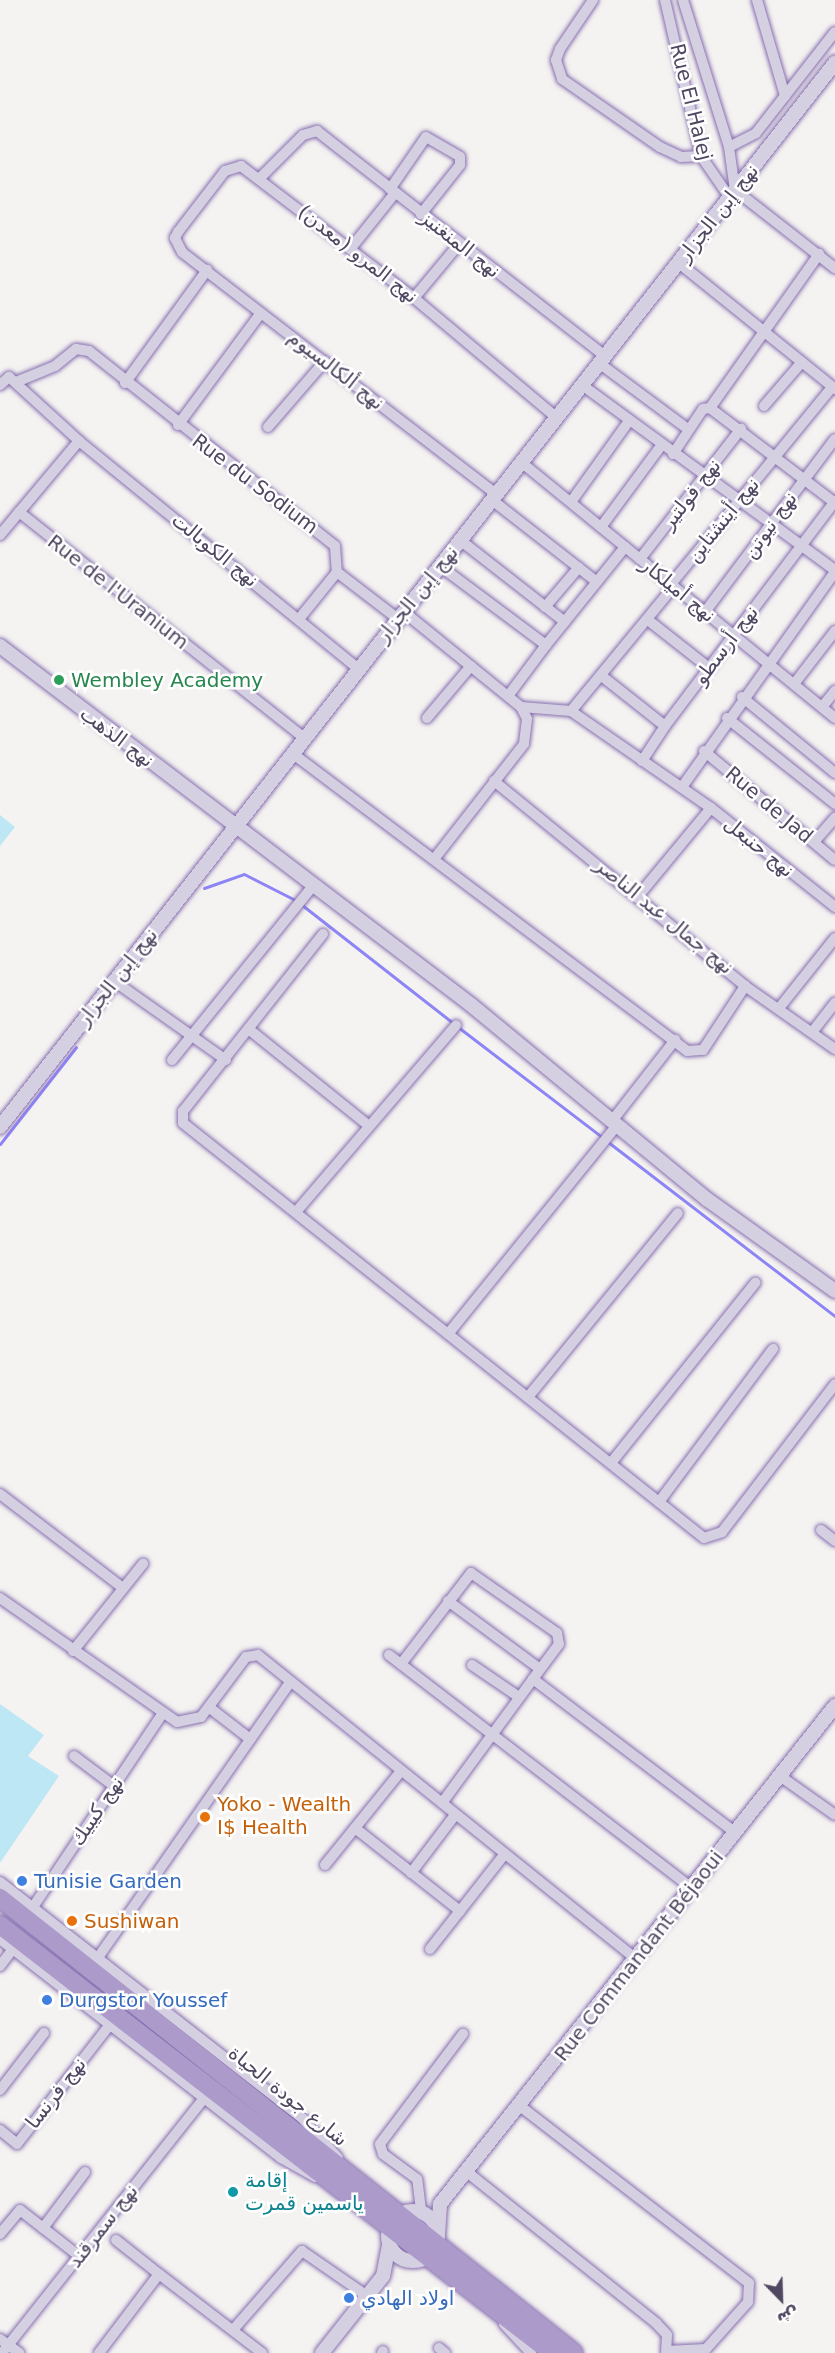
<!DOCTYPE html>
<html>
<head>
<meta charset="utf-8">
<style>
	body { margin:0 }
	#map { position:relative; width:835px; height:2353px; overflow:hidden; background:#f4f3f1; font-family:"DejaVu Sans",Vazirmatn,sans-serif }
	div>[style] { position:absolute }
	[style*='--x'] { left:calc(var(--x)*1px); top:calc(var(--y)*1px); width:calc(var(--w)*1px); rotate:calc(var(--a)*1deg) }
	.green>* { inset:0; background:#bde7f4 }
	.stream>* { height:3px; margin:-1.5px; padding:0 1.5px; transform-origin:1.5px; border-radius:1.5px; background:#8d85f6 }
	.roads { filter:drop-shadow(0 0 2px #886fb0) drop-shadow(0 0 2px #886fb0) }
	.minor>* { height:10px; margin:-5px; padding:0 5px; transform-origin:5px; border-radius:5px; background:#d5cfe2 }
	.tertiary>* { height:14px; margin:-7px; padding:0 7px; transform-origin:7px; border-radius:7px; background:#d5cfe2 }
	.tertiary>.ring { margin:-7px; padding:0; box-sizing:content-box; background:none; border:14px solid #d5cfe2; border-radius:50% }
	.trunk>* { height:18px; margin:-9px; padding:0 9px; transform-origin:9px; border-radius:9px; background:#ac9acb }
	.dots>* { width:16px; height:16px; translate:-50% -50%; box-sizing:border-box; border:3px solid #fff; border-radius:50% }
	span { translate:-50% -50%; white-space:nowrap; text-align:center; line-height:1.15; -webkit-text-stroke:5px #fff; paint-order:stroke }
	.street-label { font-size:20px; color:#504761 }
	.leisure-label { font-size:20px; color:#27864d }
	.left { translate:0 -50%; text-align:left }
	.food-label { font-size:20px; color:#c56008 }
	.shop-label { font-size:20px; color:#366cbe }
	.culture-label { font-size:20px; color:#0d838f }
	.north { position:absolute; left:751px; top:2269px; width:60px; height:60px; -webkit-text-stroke:4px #fff; paint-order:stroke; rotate:157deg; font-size:16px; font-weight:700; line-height:24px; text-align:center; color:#504761 }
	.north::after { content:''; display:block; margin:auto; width:21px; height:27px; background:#504761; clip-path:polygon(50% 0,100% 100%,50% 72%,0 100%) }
</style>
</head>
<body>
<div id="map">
	<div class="green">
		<div style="clip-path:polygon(0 815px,15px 827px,0 846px)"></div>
		<div style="clip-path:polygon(0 1704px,44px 1735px,28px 1756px,59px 1776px,0 1863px)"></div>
	</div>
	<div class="stream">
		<div style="--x:204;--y:888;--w:42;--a:-19.3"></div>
		<div style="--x:244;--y:874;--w:59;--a:27"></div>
		<div style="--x:302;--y:905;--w:192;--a:38"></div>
		<div style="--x:458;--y:1027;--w:183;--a:37.4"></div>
		<div style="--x:608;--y:1142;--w:286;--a:37.5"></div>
		<div style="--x:0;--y:1144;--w:123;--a:-51.9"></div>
	</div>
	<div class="roads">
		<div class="minor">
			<div style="--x:593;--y:0;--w:59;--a:124"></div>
			<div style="--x:560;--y:49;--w:12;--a:110"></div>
			<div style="--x:556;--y:60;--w:20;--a:72"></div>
			<div style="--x:562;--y:79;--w:119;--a:34.8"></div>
			<div style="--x:660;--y:147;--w:23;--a:25"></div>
			<div style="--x:681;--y:157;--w:20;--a:-3"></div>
			<div style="--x:665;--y:0;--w:160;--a:77"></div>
			<div style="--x:701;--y:156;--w:51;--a:55.4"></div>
			<div style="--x:683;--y:0;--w:154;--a:72.6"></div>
			<div style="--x:729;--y:147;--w:43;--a:82.1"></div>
			<div style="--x:735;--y:190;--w:127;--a:38"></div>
			<div style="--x:757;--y:0;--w:100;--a:73.7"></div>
			<div style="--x:729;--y:147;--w:30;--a:-27"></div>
			<div style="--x:756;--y:133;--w:128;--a:-52"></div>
			<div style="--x:261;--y:177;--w:59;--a:-45"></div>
			<div style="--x:303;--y:135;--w:15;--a:-16"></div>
			<div style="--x:317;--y:131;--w:365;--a:38"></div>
			<div style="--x:390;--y:189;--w:63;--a:-55.3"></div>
			<div style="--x:426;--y:137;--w:39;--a:30"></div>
			<div style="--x:460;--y:157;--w:8;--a:90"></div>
			<div style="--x:460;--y:165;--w:63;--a:128.5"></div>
			<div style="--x:351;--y:248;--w:70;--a:-51.3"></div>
			<div style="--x:679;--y:263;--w:201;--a:38.9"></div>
			<div style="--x:414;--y:298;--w:70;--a:-50.2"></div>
			<div style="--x:599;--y:363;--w:111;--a:36.6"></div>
			<div style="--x:16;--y:382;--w:42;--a:-22.3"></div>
			<div style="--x:55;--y:366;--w:27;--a:-39"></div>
			<div style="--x:76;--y:349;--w:13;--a:9"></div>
			<div style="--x:89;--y:351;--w:314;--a:38.4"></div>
			<div style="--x:335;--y:546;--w:26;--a:86"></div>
			<div style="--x:337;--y:572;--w:77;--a:37.6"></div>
			<div style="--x:125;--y:383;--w:140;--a:-54"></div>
			<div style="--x:0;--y:385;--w:12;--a:-42"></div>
			<div style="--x:9;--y:377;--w:95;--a:42.4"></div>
			<div style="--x:582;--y:385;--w:313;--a:36.2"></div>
			<div style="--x:764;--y:406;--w:58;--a:-49.2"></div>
			<div style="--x:710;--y:408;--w:189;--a:-54.7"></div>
			<div style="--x:178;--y:425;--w:139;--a:-53.5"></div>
			<div style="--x:268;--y:427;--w:87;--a:-49.2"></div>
			<div style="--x:673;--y:454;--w:54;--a:-56.3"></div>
			<div style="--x:703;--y:409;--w:7;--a:-8"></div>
			<div style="--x:710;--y:408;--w:157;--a:37.2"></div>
			<div style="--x:521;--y:462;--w:405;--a:39.2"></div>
			<div style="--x:496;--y:494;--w:396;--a:-142.4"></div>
			<div style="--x:182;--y:252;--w:16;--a:-117"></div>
			<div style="--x:175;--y:238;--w:7;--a:-63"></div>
			<div style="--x:178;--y:232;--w:77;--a:-52.4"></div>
			<div style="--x:225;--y:171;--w:17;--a:-17"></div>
			<div style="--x:241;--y:166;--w:218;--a:37.3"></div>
			<div style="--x:414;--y:298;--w:185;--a:40"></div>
			<div style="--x:492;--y:500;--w:133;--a:38"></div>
			<div style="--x:571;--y:502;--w:100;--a:-54.4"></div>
			<div style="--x:19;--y:512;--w:364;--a:38.4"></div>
			<div style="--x:601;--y:527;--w:101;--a:-53.5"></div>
			<div style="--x:0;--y:535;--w:123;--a:-50"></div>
			<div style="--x:79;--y:441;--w:359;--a:39.2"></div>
			<div style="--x:460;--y:540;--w:133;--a:38"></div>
			<div style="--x:640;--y:559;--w:165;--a:-52.2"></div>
			<div style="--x:440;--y:566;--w:132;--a:36.7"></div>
			<div style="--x:546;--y:645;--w:126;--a:-51.1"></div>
			<div style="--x:671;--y:584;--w:254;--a:-50.7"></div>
			<div style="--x:545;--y:607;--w:52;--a:-49.6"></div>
			<div style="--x:404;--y:612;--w:151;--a:39.1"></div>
			<div style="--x:521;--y:707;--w:13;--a:63"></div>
			<div style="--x:527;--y:719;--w:25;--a:97"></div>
			<div style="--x:524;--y:744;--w:145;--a:128"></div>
			<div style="--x:705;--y:612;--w:216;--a:-53.1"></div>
			<div style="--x:299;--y:619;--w:60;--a:-51"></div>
			<div style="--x:648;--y:620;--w:78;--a:38.2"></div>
			<div style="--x:603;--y:677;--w:79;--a:38.3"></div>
			<div style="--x:665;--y:726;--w:282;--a:-52.9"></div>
			<div style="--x:794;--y:684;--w:67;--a:-52.3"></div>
			<div style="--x:508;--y:696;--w:64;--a:-53.3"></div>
			<div style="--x:742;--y:697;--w:120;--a:39.3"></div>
			<div style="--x:521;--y:707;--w:50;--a:4.6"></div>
			<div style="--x:571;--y:711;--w:170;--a:34.7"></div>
			<div style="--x:711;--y:808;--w:159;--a:38.6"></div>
			<div style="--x:822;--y:707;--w:21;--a:-51"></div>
			<div style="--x:571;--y:711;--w:162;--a:-50.5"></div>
			<div style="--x:427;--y:718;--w:68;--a:-49.8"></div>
			<div style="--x:727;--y:718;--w:138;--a:38.5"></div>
			<div style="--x:704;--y:751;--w:170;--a:39.8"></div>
			<div style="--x:292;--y:753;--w:495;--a:37"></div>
			<div style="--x:687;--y:1051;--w:16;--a:-4"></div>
			<div style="--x:703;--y:1050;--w:77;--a:-56.7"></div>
			<div style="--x:642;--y:761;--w:42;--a:-56.7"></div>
			<div style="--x:494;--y:781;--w:324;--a:39.2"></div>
			<div style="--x:745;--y:986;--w:110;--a:35"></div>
			<div style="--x:682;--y:787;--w:264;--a:-54.6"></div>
			<div style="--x:814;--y:842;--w:32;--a:-49"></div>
			<div style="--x:639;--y:895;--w:113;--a:-50.4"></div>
			<div style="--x:323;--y:934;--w:226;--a:128.3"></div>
			<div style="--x:183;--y:1111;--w:12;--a:90"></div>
			<div style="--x:183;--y:1123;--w:666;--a:38.54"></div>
			<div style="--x:704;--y:1538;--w:19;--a:-18"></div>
			<div style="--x:722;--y:1532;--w:186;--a:-52.6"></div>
			<div style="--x:114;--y:981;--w:137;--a:35.2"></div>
			<div style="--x:780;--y:1007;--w:88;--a:-51.4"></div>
			<div style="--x:251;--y:1031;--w:151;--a:38.8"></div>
			<div style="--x:813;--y:1031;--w:36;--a:-52"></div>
			<div style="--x:172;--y:1060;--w:224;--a:-51"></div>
			<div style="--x:612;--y:1121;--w:103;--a:-52.1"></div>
			<div style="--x:296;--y:1212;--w:246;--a:-49.4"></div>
			<div style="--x:448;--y:1334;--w:269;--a:-51"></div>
			<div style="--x:528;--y:1397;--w:237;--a:-50.8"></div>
			<div style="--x:611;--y:1463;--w:231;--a:-51.3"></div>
			<div style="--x:0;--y:1494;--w:155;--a:37.4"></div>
			<div style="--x:659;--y:1502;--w:191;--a:-53.3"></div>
			<div style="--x:821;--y:1530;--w:18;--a:38"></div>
			<div style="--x:0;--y:1598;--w:216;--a:35"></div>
			<div style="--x:177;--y:1722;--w:25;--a:-12"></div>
			<div style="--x:201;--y:1717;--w:75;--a:-53.1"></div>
			<div style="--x:246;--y:1657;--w:12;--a:-9"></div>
			<div style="--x:258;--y:1655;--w:486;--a:38.8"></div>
			<div style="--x:448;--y:1601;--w:114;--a:36.5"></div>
			<div style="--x:73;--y:1651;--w:112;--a:-51.2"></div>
			<div style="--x:389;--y:1655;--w:382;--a:37.6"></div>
			<div style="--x:401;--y:1664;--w:115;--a:-52.4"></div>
			<div style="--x:471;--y:1573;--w:105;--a:34.9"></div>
			<div style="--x:557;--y:1633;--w:11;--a:80"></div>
			<div style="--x:559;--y:1644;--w:44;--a:126.6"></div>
			<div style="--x:472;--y:1665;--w:57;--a:34.2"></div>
			<div style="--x:210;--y:1708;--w:51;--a:37.8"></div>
			<div style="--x:74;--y:1756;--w:50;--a:36.9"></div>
			<div style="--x:780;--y:1776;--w:67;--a:35.3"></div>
			<div style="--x:442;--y:1803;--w:154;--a:-53.7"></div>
			<div style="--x:533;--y:1679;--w:255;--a:37.2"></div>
			<div style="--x:355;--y:1828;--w:134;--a:38.3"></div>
			<div style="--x:325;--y:1865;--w:121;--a:-51"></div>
			<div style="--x:411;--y:1873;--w:73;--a:-52.8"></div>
			<div style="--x:0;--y:1882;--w:385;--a:38"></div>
			<div style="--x:303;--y:2119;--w:52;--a:48.1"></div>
			<div style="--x:33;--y:1907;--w:232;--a:-56.2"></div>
			<div style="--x:0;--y:1939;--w:356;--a:37.9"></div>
			<div style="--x:281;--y:2158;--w:39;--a:29"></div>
			<div style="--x:430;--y:1949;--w:120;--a:-51.8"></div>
			<div style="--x:97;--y:1959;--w:338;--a:-55.1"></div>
			<div style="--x:0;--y:1966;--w:21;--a:-53"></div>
			<div style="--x:0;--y:2090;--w:72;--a:-52.3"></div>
			<div style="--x:520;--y:2106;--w:289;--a:37.7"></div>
			<div style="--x:749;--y:2283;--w:19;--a:93"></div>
			<div style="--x:748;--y:2302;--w:63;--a:131.8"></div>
			<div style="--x:706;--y:2349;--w:39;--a:177"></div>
			<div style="--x:0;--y:2130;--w:22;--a:39"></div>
			<div style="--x:17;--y:2144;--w:150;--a:-52.1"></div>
			<div style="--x:467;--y:2172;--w:242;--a:38.6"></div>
			<div style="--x:656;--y:2323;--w:16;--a:47"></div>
			<div style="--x:667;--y:2335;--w:18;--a:93"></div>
			<div style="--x:421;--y:2210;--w:31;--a:-97"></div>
			<div style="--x:417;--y:2179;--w:42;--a:-143.7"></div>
			<div style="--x:383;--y:2154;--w:10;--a:-107"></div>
			<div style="--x:380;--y:2144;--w:138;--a:-53"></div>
			<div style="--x:43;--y:2228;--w:70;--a:-53.1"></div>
			<div style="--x:0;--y:2234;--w:31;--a:-50"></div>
			<div style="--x:20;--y:2210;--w:75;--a:37.9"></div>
			<div style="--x:116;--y:2240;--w:55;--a:38.3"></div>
			<div style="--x:504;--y:2324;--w:40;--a:47"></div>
			<div style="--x:233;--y:2330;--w:105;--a:-48.9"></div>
			<div style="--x:302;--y:2251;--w:79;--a:34.7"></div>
			<div style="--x:0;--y:2339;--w:24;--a:36"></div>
			<div style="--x:439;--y:2348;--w:8;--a:40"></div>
			<div style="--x:2;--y:2353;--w:325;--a:-51.6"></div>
			<div style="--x:99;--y:2353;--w:99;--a:-52.8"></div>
			<div style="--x:159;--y:2274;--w:130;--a:37.5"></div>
			<div style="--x:382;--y:2353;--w:2;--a:-63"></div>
		</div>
		<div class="tertiary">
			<div style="--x:0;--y:646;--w:591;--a:37.3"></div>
			<div style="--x:470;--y:1004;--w:308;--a:39.5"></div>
			<div style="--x:708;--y:1200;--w:156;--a:35.6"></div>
			<div style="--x:0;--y:1127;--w:1353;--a:-51.88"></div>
			<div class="ring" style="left:388px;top:2211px;width:36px;height:36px"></div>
			<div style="--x:438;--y:2234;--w:30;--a:-86"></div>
			<div style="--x:440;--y:2204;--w:636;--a:-51.58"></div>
			<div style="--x:322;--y:2353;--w:98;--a:-51.6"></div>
			<div style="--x:383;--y:2276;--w:33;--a:-79"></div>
		</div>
		<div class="trunk">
			<div style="--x:0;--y:1898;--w:732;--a:38.4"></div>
			<div style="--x:0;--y:1925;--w:698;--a:37.79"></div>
		</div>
	</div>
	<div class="dots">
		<div style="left:59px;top:680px;background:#2e9e5b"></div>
		<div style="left:205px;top:1817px;background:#e8710a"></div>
		<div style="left:22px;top:1881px;background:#3f7fe0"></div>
		<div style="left:72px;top:1921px;background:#e8710a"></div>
		<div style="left:47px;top:2000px;background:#3f7fe0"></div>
		<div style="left:233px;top:2192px;background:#0f9aa8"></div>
		<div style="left:349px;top:2298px;background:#3f7fe0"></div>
	</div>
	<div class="street-label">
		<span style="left:691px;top:102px;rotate:76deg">Rue El Halej</span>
		<span style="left:718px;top:213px;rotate:-52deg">نهج إبن الجزار</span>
		<span style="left:460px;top:244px;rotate:38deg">نهج المنغنيز</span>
		<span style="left:358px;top:254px;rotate:38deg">نهج المرو (معدن)</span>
		<span style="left:336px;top:370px;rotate:38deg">نهج ألكالسيوم</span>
		<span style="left:255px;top:484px;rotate:37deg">Rue du Sodium</span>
		<span style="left:691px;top:494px;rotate:-52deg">نهج فولتير</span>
		<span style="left:723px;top:520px;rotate:-51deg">نهج أينشتاين</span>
		<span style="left:770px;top:525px;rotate:-54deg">نهج نيوتن</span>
		<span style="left:215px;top:550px;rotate:39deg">نهج الكوبالت</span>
		<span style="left:678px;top:590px;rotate:39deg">نهج أميلكار</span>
		<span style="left:118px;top:592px;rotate:38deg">Rue de l'Uranium</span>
		<span style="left:417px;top:594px;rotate:-51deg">نهج إبن الجزار</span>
		<span style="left:726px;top:645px;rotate:-53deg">نهج أرسطو</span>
		<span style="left:117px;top:737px;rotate:37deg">نهج الذهب</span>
		<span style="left:769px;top:805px;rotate:40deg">Rue de Jad</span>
		<span style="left:759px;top:847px;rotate:39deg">نهج حنبعل</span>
		<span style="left:664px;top:916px;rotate:39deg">نهج جمال عبد الناصر</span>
		<span style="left:117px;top:977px;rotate:-52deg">نهج إبن الجزار</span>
		<span style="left:97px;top:1811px;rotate:-56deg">نهج كيبيك</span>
		<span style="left:639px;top:1956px;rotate:-52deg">Rue Commandant Béjaoui</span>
		<span style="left:56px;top:2093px;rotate:-52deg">نهج فرنسا</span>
		<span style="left:288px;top:2096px;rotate:39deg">شارع جودة الحياة</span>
		<span style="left:103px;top:2226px;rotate:-52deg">نهج سمرقند</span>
	</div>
	<div class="leisure-label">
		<span class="left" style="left:71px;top:680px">Wembley Academy</span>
	</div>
	<div class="food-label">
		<span class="left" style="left:217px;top:1816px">Yoko - Wealth<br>I$ Health</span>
		<span class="left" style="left:84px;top:1921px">Sushiwan</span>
	</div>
	<div class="shop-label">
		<span class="left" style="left:34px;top:1881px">Tunisie Garden</span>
		<span class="left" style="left:59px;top:2000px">Durgstor Youssef</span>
		<span class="left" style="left:361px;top:2298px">اولاد الهادي</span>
	</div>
	<div class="culture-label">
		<span class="left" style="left:245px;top:2192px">إقامة<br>ياسمين قمرت</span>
	</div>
	<div class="north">ش</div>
</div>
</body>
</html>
